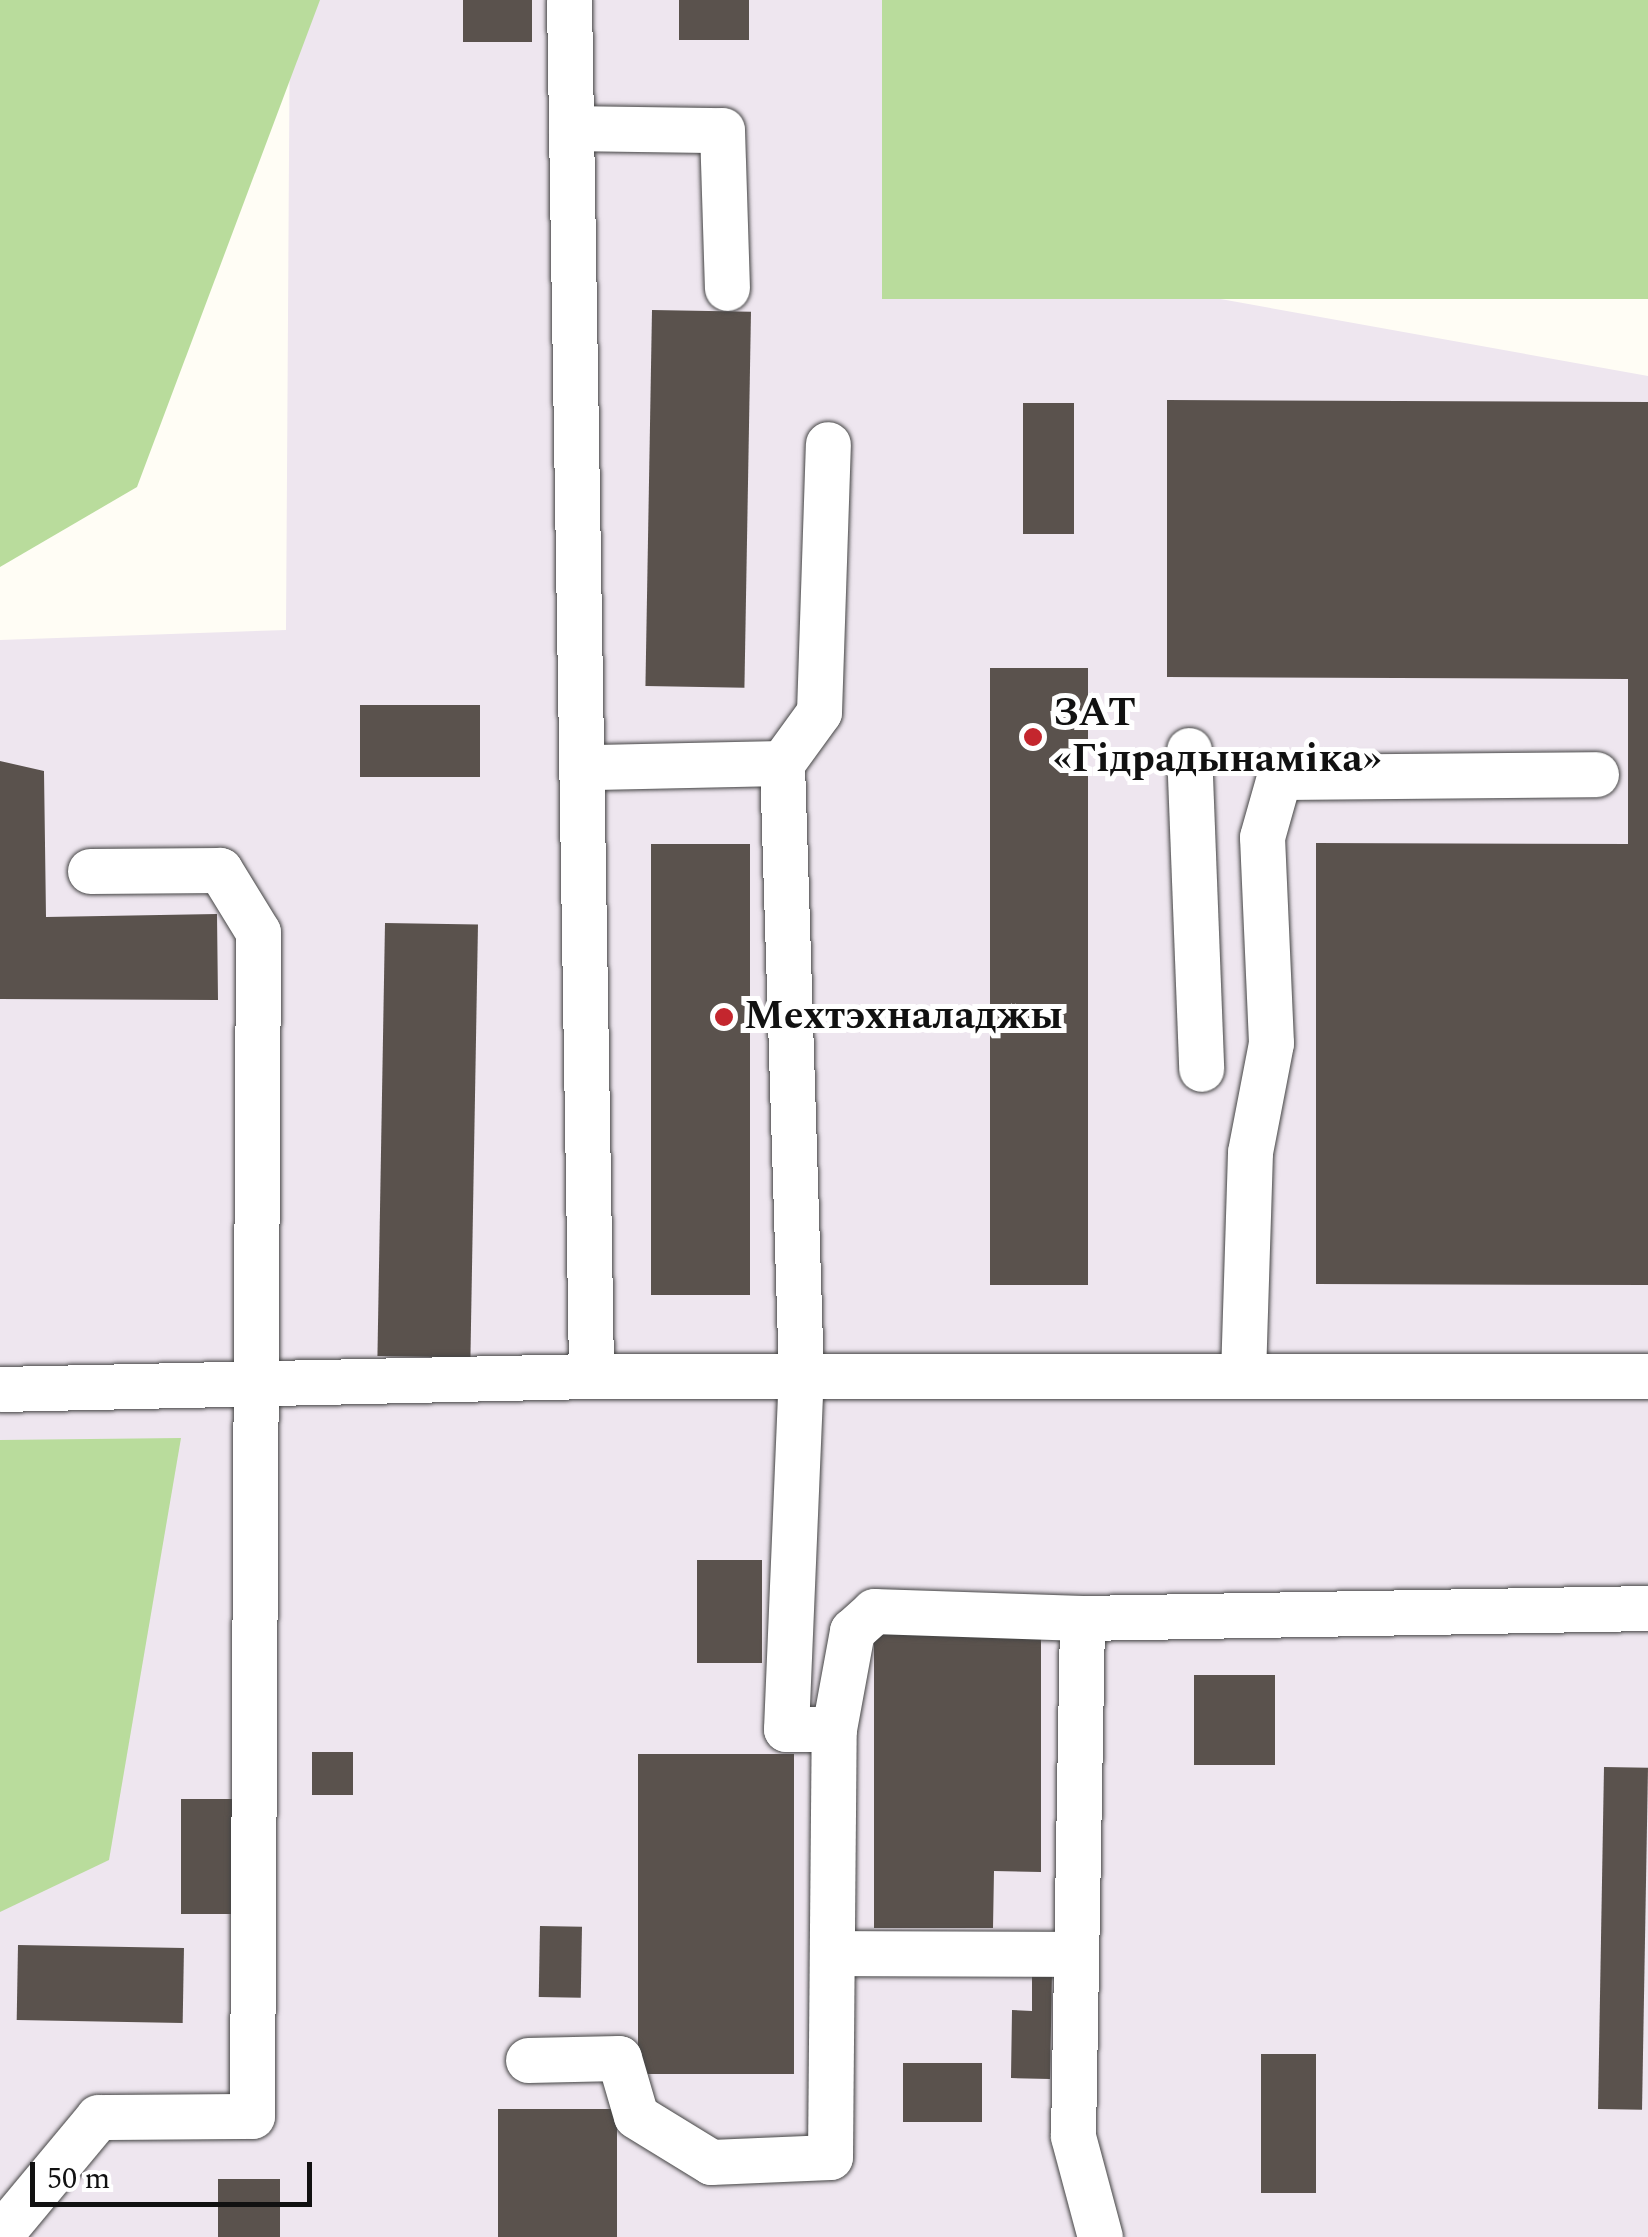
<!DOCTYPE html>
<html>
<head>
<meta charset="utf-8">
<style>
	body { margin:0 }
	#map { position:relative; width:1648px; height:2237px; overflow:hidden; background:#fffdf5; font-family:Spectral,serif }
	div>[style] { position:absolute }
	[style*='--x'] { left:calc(var(--x)*1px); top:calc(var(--y)*1px); width:calc(var(--w)*1px); rotate:calc(var(--a)*1deg) }
	.industrial>* { inset:0; background:#eee6ef }
	.forest>* { inset:0; background:#b9dc9c; transform-origin:0 0 }
	.building>* { inset:0; background:#5a524d; transform-origin:0 0 }
	.roads { filter:drop-shadow(0 0 2px #444) drop-shadow(0 0 2px #444) }
	.minor>* { height:45px; margin:-22.5px; padding:0 22.5px; transform-origin:22.5px; border-radius:22.5px; background:#fff }
	.dots>* { width:28px; height:28px; translate:-50% -50%; box-sizing:border-box; border:5px solid #fff; border-radius:50% }
	span { translate:-50% -50%; white-space:nowrap; text-align:center; line-height:1.15; -webkit-text-stroke:10px #fff; paint-order:stroke }
	.poi-label { font-size:40px; color:#111; font-weight:700 }
	.left { translate:0 -50%; text-align:left }
	.scale { position:absolute; left:30px; top:2162px; width:282px; height:45px; box-sizing:border-box; border:5px solid #111; border-top:0; padding-left:12px; font-size:30px; line-height:35px; white-space:nowrap; color:#111; -webkit-text-stroke:8px #fff; paint-order:stroke }
</style>
</head>
<body>
<div id="map">
	<div class="industrial">
		<div style="clip-path:polygon(290px 0,984px 0,1026px 264px,1648px 376px,1648px 2237px,0 2237px,0 640px,286px 630px)"></div>
	</div>
	<div class="forest">
		<div style="clip-path:polygon(0 0,320px 0,137px 487px,0 567px)"></div>
		<div style="left:882px;top:0;width:766px;height:299px"></div>
		<div style="clip-path:polygon(181px 1438px,109px 1860px,0 1912px,0 1440px)"></div>
	</div>
	<div class="building">
		<div style="left:463px;top:0;width:69px;height:42px"></div>
		<div style="left:679px;top:0;width:70px;height:40px"></div>
		<div style="left:652px;top:310px;width:99px;height:376px;rotate:1deg"></div>
		<div style="clip-path:polygon(1167px 400px,1648px 402px,1648px 1285px,1316px 1284px,1316px 843px,1628px 844px,1628px 679px,1167px 677px)"></div>
		<div style="left:1023px;top:403px;width:51px;height:131px"></div>
		<div style="left:990px;top:668px;width:98px;height:617px"></div>
		<div style="left:360px;top:705px;width:120px;height:72px"></div>
		<div style="clip-path:polygon(0 761px,44px 771px,46px 917px,217px 914px,218px 1000px,0 999px)"></div>
		<div style="left:651px;top:844px;width:99px;height:451px"></div>
		<div style="left:385px;top:923px;width:93px;height:433px;rotate:1deg"></div>
		<div style="left:697px;top:1560px;width:65px;height:103px"></div>
		<div style="clip-path:polygon(874px 1627px,1041px 1627px,1041px 1872px,994px 1871px,993px 1928px,874px 1928px)"></div>
		<div style="left:1194px;top:1675px;width:81px;height:90px"></div>
		<div style="left:312px;top:1752px;width:41px;height:43px"></div>
		<div style="left:638px;top:1754px;width:156px;height:320px"></div>
		<div style="left:1604px;top:1767px;width:44px;height:342px;rotate:1deg"></div>
		<div style="left:181px;top:1799px;width:51px;height:115px"></div>
		<div style="left:540px;top:1926px;width:42px;height:71px;rotate:1deg"></div>
		<div style="left:18px;top:1945px;width:166px;height:75px;rotate:1deg"></div>
		<div style="clip-path:polygon(1032px 1973px,1052px 1973px,1050px 2079px,1011px 2078px,1012px 2010px,1032px 2011px)"></div>
		<div style="left:1261px;top:2054px;width:55px;height:139px"></div>
		<div style="left:903px;top:2063px;width:79px;height:59px"></div>
		<div style="left:498px;top:2109px;width:119px;height:128px"></div>
		<div style="left:218px;top:2179px;width:62px;height:58px"></div>
	</div>
	<div class="roads">
		<div class="minor">
			<div style="--x:569;--y:0;--w:1376;--a:89.08"></div>
			<div style="--x:571;--y:128;--w:151;--a:0.8"></div>
			<div style="--x:722;--y:130;--w:158;--a:88.2"></div>
			<div style="--x:1189;--y:750;--w:319;--a:87.8"></div>
			<div style="--x:782;--y:763;--w:63;--a:-54"></div>
			<div style="--x:819;--y:712;--w:268;--a:-88.1"></div>
			<div style="--x:1243;--y:1375;--w:223;--a:-88.2"></div>
			<div style="--x:1250;--y:1152;--w:111;--a:-79.1"></div>
			<div style="--x:1271;--y:1043;--w:206;--a:-92.5"></div>
			<div style="--x:1262;--y:837;--w:62;--a:-74.2"></div>
			<div style="--x:1279;--y:777;--w:317;--a:-0.5"></div>
			<div style="--x:0;--y:1389;--w:591;--a:-1.26"></div>
			<div style="--x:591;--y:1376;--w:1057;--a:0"></div>
			<div style="--x:834;--y:1729;--w:100;--a:-79.6"></div>
			<div style="--x:852;--y:1631;--w:30;--a:-42"></div>
			<div style="--x:874;--y:1611;--w:208;--a:1.9"></div>
			<div style="--x:832;--y:1953;--w:242;--a:0.2"></div>
			<div style="--x:528;--y:2060;--w:91;--a:-1.3"></div>
			<div style="--x:619;--y:2058;--w:60;--a:73.7"></div>
			<div style="--x:636;--y:2116;--w:88;--a:31.5"></div>
			<div style="--x:711;--y:2162;--w:119;--a:-2.4"></div>
			<div style="--x:830;--y:2157;--w:428;--a:-89.5"></div>
			<div style="--x:834;--y:1729;--w:48;--a:180"></div>
			<div style="--x:786;--y:1729;--w:354;--a:-87.6"></div>
			<div style="--x:801;--y:1375;--w:612;--a:-91.78"></div>
			<div style="--x:782;--y:763;--w:199;--a:178.8"></div>
			<div style="--x:9;--y:2224;--w:139;--a:-50.2"></div>
			<div style="--x:98;--y:2117;--w:154;--a:-0.4"></div>
			<div style="--x:252;--y:2116;--w:1184;--a:-89.71"></div>
			<div style="--x:258;--y:932;--w:73;--a:-121.5"></div>
			<div style="--x:220;--y:870;--w:130;--a:179.6"></div>
			<div style="--x:1100;--y:2237;--w:105;--a:-105"></div>
			<div style="--x:1073;--y:2136;--w:518;--a:-89"></div>
			<div style="--x:1082;--y:1618;--w:566;--a:-1.01"></div>
		</div>
	</div>
	<div class="dots">
		<div style="left:1033px;top:737px;background:#c4262e"></div>
		<div style="left:724px;top:1017px;background:#c4262e"></div>
	</div>
	<div class="poi-label">
		<span class="left" style="left:1053px;top:737px">ЗАТ<br>«Гідрадынаміка»</span>
		<span class="left" style="left:744px;top:1017px">Мехтэхналаджы</span>
	</div>
	<div class="scale">50 m</div>
</div>
</body>
</html>
